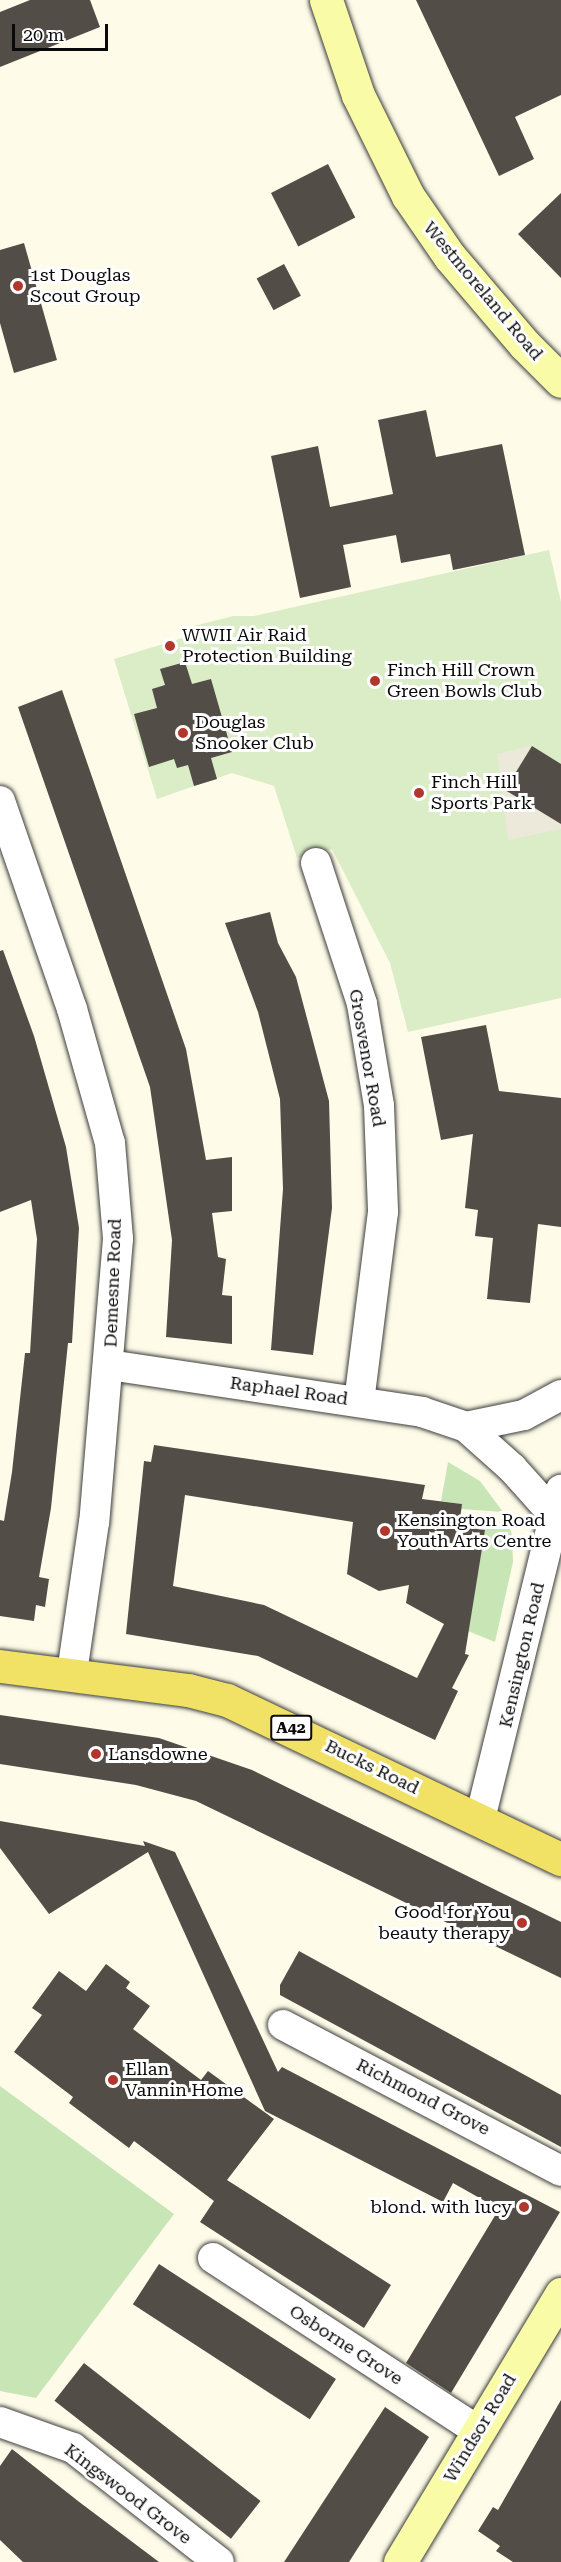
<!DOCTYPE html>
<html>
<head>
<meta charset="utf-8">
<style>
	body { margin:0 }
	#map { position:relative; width:561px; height:2562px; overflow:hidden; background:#fefce8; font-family:"Roboto Serif",serif }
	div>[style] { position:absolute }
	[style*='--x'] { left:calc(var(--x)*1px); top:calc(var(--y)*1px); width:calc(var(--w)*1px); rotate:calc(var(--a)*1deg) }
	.green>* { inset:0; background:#c8e5b5 }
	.pitch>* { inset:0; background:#daedc6 }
	.plaza>* { inset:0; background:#ece9da }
	.building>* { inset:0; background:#524d47; transform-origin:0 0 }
	.roads { filter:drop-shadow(0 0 2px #3d3d3d) drop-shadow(0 0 2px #3d3d3d) }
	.street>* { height:30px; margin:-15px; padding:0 15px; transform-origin:15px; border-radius:15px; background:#fff }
	.secondary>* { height:33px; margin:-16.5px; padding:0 16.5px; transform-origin:16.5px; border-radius:16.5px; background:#f9fba6 }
	.primary>* { height:33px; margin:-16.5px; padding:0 16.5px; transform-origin:16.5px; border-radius:16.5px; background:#f1e165 }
	.dots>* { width:16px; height:16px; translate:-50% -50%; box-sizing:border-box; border:3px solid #fff; border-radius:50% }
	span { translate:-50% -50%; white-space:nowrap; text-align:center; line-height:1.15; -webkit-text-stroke:6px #fff; paint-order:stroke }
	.shield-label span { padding:2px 4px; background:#fff; border:2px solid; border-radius:4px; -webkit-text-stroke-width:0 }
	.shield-label { font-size:16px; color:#0a0a0a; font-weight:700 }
	.poi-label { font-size:18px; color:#0a0a0a }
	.left { translate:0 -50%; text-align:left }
	.right { translate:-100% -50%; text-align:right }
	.street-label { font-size:18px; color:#0a0a0a }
	.scale { position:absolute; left:12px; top:24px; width:96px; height:27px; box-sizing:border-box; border:3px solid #0a0a0a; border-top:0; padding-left:8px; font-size:18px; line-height:21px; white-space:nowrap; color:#0a0a0a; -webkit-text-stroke:4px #fff; paint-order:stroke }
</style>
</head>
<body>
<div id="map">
	<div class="green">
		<div style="clip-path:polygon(448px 1462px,480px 1481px,503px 1512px,461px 1509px,461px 1504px,441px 1501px)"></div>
		<div style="clip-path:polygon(459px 1519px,508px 1523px,512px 1535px,513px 1562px,495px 1642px,468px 1631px,485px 1530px,458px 1527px)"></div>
		<div style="clip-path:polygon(0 2086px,174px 2214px,36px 2398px,0 2391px)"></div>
	</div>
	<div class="pitch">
		<div style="clip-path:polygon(549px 550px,561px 602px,561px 998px,408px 1032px,390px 963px,332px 849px,297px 858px,274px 786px,232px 773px,157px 799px,114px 659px,189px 636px,190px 627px,233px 616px,254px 616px)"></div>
	</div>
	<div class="plaza">
		<div style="clip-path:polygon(531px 746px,514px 774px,561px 802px,561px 829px,508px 840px,497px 754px)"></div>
	</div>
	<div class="building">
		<div style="clip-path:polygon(30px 0,90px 0,100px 27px,0 67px,0 12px)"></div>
		<div style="clip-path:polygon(416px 0,561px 0,561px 95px,515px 117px,534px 159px,499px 176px)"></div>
		<div style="left:328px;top:164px;width:60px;height:64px;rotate:63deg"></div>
		<div style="clip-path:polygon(561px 193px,561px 278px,518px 234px)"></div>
		<div style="clip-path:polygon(24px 243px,57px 360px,14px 373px,0 323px,0 250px)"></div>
		<div style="left:284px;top:264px;width:36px;height:31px;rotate:62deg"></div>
		<div style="clip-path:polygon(426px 410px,436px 457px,502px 444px,525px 555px,453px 570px,450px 554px,401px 563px,396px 535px,343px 545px,351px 587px,300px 598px,271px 456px,318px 446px,330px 507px,393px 494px,378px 420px)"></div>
		<div style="clip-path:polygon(185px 662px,192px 684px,211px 679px,232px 752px,211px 758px,217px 779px,194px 786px,188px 765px,177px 768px,174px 759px,149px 767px,134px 714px,157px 708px,152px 689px,165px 685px,160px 669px)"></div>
		<div style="clip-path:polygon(62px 690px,186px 1049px,206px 1160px,232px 1157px,232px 1211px,212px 1213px,218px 1257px,226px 1259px,222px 1295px,232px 1296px,232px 1344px,166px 1337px,172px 1240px,150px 1087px,18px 707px)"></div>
		<div style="clip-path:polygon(532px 746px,561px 764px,561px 824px,505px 790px)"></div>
		<div style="clip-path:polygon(270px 912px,278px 943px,296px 977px,329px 1101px,332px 1208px,313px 1355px,271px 1350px,283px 1189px,280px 1099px,258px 1012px,225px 923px)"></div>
		<div style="clip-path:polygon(3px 950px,34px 1036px,66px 1147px,79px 1228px,72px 1343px,68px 1343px,51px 1508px,39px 1577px,49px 1579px,45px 1607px,36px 1605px,34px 1621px,0 1616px,0 1520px,4px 1521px,12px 1472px,25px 1353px,30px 1353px,37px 1239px,31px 1200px,0 1212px,0 951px)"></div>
		<div style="clip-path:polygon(486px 1025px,499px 1091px,561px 1098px,561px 1227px,538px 1224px,530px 1303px,487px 1299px,493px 1238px,475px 1236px,478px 1210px,465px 1208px,473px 1134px,441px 1140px,421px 1037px)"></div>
		<div style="clip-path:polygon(evenodd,154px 1445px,425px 1485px,422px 1499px,462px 1504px,459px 1527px,485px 1530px,465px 1654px,469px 1655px,452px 1688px,458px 1691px,435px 1740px,258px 1656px,126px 1634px,144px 1461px,151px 1462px,154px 1445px,185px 1495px,353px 1522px,347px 1574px,379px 1591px,409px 1585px,406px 1603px,444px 1624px,417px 1678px,264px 1605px,173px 1586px,185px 1495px)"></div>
		<div style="clip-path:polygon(0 1715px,159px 1738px,252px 1770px,561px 1922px,561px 1978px,196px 1801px,136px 1785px,0 1764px)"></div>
		<div style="clip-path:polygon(0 1821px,145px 1846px,143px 1841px,175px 1852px,278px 2072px,282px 2067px,560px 2212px,451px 2393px,406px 2363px,499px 2209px,453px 2183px,443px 2202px,265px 2111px,148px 1852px,49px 1914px,0 1848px)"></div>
		<div style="clip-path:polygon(299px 1951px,561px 2095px,561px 2147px,280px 1995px,280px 1985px)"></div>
		<div style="clip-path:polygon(106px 1964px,130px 1982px,126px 1988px,150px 2006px,133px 2029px,201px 2080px,208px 2071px,274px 2119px,227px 2180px,391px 2285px,364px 2328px,200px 2222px,214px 2201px,134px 2141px,129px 2148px,69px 2103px,73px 2097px,14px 2052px,42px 2015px,32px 2008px,59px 1971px,86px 1991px)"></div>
		<div style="left:159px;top:2264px;width:211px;height:48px;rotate:33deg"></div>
		<div style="left:84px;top:2363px;width:224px;height:48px;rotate:38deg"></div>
		<div style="clip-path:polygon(561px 2400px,561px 2562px,513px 2562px,496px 2551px,500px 2546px,478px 2531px,493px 2507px,498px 2510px)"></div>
		<div style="clip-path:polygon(385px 2407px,429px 2437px,349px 2562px,284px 2562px)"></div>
		<div style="clip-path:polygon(12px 2449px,78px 2501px,159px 2562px,23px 2562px,0 2540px,0 2466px)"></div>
	</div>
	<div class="roads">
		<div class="street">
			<div style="--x:0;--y:801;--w:220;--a:70.9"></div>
			<div style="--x:72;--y:1009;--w:139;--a:74.2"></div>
			<div style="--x:110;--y:1143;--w:96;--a:85.2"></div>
			<div style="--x:118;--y:1239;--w:284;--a:94.8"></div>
			<div style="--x:94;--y:1522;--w:153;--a:98.3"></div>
			<div style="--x:316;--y:863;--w:148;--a:71.9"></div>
			<div style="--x:362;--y:1004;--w:103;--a:80.5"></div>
			<div style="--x:379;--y:1106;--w:106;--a:87.8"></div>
			<div style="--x:383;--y:1212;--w:191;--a:97.2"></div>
			<div style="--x:109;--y:1365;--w:317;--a:8.5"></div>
			<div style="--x:422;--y:1412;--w:46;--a:18.8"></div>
			<div style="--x:466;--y:1427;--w:62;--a:41.7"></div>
			<div style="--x:512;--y:1468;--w:64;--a:48.1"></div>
			<div style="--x:466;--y:1427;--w:59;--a:-11.7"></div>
			<div style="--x:524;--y:1415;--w:42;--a:-28.4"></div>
			<div style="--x:480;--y:1819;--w:339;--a:-76.2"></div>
			<div style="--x:283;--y:2025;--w:314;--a:27.7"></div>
			<div style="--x:213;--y:2258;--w:316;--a:33.1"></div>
			<div style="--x:0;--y:2422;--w:77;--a:19.6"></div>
			<div style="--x:73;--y:2448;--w:185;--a:38"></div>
		</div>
		<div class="secondary">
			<div style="--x:326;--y:0;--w:100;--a:71.4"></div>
			<div style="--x:358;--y:95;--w:113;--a:63.7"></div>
			<div style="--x:408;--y:196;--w:74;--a:55.5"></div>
			<div style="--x:450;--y:257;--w:114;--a:49.6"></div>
			<div style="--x:524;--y:344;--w:52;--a:45"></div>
			<div style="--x:400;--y:2562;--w:313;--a:-59"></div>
		</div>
		<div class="primary">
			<div style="--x:0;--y:1666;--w:190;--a:7.3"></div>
			<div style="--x:188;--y:1690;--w:40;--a:14.4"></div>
			<div style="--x:227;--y:1700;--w:370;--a:25.5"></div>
		</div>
	</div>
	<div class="dots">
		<div style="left:18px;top:286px;background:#b1362b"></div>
		<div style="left:170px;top:646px;background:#b1362b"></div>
		<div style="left:375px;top:681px;background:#b1362b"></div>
		<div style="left:183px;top:733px;background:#b1362b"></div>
		<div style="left:419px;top:793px;background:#b1362b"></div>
		<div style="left:385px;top:1531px;background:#b1362b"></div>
		<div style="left:96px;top:1754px;background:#b1362b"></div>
		<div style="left:522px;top:1923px;background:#b1362b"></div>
		<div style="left:113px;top:2080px;background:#b1362b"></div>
		<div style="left:524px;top:2207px;background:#b1362b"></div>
	</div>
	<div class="shield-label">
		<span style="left:291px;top:1728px">A42</span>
	</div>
	<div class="poi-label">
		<span class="left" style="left:30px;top:286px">1st Douglas<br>Scout Group</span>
		<span class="left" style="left:182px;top:646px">WWII Air Raid<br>Protection Building</span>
		<span class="left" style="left:387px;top:681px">Finch Hill Crown<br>Green Bowls Club</span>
		<span class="left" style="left:195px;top:733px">Douglas<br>Snooker Club</span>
		<span class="left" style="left:431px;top:793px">Finch Hill<br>Sports Park</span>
		<span class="left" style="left:397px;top:1531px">Kensington Road<br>Youth Arts Centre</span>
		<span class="left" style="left:108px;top:1754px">Lansdowne</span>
		<span class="right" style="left:510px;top:1923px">Good for You<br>beauty therapy</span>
		<span class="left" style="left:125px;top:2080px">Ellan<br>Vannin Home</span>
		<span class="right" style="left:512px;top:2207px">blond. with lucy</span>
	</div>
	<div class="street-label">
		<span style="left:483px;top:291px;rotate:50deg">Westmoreland Road</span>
		<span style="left:367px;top:1058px;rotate:80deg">Grosvenor Road</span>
		<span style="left:113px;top:1283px;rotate:-88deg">Demesne Road</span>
		<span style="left:289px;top:1391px;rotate:8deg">Raphael Road</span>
		<span style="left:522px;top:1655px;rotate:-77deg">Kensington Road</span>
		<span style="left:372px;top:1767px;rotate:26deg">Bucks Road</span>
		<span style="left:423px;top:2097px;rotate:27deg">Richmond Grove</span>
		<span style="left:346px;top:2345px;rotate:33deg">Osborne Grove</span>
		<span style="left:480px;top:2428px;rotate:-59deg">Windsor Road</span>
		<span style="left:128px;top:2494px;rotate:37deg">Kingswood Grove</span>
	</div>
	<div class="scale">20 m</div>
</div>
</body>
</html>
